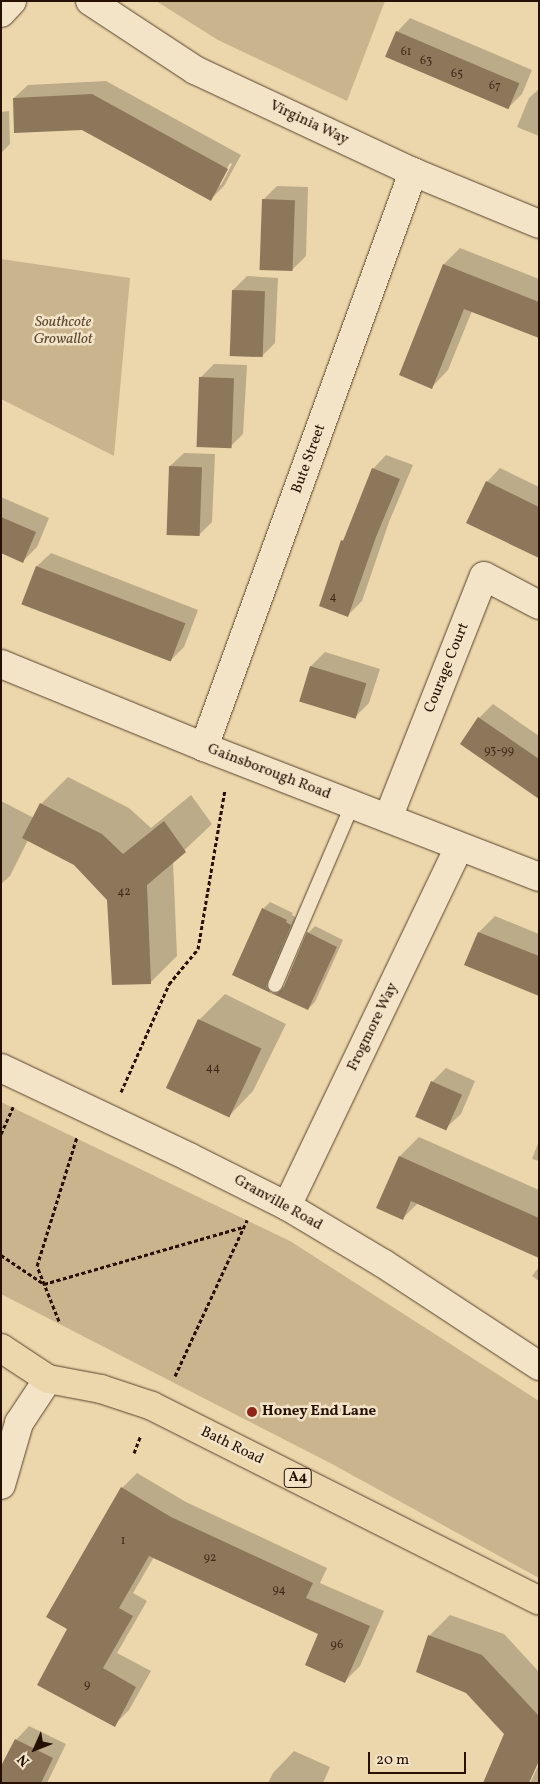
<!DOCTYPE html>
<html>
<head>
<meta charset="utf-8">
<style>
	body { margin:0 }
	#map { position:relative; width:540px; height:1784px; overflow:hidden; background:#ecd6ab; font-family:Vollkorn,serif }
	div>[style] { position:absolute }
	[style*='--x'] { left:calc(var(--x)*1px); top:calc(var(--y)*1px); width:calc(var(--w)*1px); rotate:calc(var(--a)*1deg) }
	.green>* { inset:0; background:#cab48e }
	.shadow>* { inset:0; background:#0003 }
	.building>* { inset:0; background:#8c775a; transform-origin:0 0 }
	.path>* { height:3px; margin-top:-1.5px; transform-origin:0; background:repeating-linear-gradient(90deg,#251002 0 4px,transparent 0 6.5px) }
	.roads { filter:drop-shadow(0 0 1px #57422c) drop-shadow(0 0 1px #57422c) }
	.service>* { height:14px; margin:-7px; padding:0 7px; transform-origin:7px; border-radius:7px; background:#f3e4c8 }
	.minor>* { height:28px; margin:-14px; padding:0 14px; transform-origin:14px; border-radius:14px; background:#f3e4c8 }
	.tertiary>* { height:28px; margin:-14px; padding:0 14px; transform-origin:14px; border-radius:14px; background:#f3e4c8 }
	.primary>* { height:28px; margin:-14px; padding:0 14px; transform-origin:14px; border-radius:14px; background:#ecd6ab }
	.dots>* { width:14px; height:14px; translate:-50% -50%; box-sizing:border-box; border:2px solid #f3e4c8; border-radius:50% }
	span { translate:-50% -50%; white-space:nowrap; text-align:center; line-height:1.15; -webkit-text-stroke:5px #f3e4c8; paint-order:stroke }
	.number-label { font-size:12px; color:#3f2a18 }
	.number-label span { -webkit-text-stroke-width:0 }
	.shield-label span { padding:1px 4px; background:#f3e4c8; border:1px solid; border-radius:4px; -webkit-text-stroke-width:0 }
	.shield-label { font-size:14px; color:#251002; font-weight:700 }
	.street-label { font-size:15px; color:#251002 }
	.park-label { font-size:15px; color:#5f4933; font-style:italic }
	.poi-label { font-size:15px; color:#251002; font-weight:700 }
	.left { translate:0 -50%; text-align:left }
	.frame { position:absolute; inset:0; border:2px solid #251002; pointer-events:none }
	.north { position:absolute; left:10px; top:1724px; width:50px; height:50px; -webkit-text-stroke:4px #f3e4c8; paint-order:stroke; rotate:226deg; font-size:14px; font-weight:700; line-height:20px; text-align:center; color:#251002 }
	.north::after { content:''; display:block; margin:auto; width:18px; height:22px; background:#251002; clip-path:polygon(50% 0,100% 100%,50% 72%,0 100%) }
	.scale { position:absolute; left:368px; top:1752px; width:98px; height:22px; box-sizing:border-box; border:2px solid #251002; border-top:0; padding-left:6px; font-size:15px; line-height:18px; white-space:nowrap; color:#251002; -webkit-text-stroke:4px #f3e4c8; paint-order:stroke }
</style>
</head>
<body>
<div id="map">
	<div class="green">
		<div style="clip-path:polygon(156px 1px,385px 1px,347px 101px,218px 40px)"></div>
		<div style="clip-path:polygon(1px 259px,130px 278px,114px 456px,1px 399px)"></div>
		<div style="clip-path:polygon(1px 1102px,290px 1241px,539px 1401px,539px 1578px,332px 1464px,1px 1294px)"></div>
	</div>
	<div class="shadow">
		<div style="clip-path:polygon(410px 18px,532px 70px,522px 94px,508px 108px,397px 32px)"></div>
		<div style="clip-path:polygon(evenodd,106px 81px,241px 155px,224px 186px,210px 200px,82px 129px,14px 98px,28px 85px,106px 81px,230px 163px,232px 164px,221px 185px,218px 185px,230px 163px)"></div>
		<div style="clip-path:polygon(539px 89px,539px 136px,517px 127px,529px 98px)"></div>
		<div style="clip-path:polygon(9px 111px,10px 144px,1px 153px,1px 112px)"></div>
		<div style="clip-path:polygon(277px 186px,308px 187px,306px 256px,292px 270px,264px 199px)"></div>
		<div style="clip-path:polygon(460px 248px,539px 279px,539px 337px,472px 311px,448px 370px,432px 387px,444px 264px)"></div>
		<div style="clip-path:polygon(247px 276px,278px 278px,275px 343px,261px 357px,233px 290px)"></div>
		<div style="clip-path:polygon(214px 364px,247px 365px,243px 434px,230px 447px,200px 378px)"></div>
		<div style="clip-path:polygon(184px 453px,215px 454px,212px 522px,198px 536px,170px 466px)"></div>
		<div style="clip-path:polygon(386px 455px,413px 465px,389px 522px,362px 601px,348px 615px,342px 541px,346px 538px,373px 469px)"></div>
		<div style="clip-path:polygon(500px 468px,539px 487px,539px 557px,487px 482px)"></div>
		<div style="clip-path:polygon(1px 497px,49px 518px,37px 547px,23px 561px,1px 552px)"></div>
		<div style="clip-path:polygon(51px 553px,198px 610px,184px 647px,170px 661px,23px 603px,37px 566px)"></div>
		<div style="clip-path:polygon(325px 652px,380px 669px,369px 703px,355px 717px,301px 700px,311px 666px)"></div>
		<div style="clip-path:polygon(493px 704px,539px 736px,539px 797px,479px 718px)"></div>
		<div style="clip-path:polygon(68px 777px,129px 808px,151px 828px,191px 795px,212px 824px,173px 861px,177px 956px,150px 983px,108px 899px,75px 864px,28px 840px,10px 876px,1px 884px,1px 801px,34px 818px,41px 804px)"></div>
		<div style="clip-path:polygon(270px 902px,293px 913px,292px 915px,297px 918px,278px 986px,285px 987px,308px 933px,315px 926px,343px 940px,315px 1002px,308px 1009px,233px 974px,263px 909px)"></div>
		<div style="clip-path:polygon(495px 916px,539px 934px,539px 994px,466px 965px,479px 932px)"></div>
		<div style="clip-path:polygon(225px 994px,286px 1024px,253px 1091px,228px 1117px,199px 1020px)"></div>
		<div style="clip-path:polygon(446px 1068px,475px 1081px,461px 1114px,447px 1127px,432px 1082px)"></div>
		<div style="clip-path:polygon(419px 1137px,539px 1190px,539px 1257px,418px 1203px,403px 1218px,400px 1156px)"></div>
		<div style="clip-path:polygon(539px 1141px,539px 1161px,532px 1159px)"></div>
		<div style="clip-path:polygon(539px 1267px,539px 1281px,532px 1276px)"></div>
		<div style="clip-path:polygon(137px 1473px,186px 1502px,327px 1568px,320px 1583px,384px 1611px,360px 1666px,345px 1681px,320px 1634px,154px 1557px,133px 1593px,147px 1601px,117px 1653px,151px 1671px,129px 1710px,114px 1725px,69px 1628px,122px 1488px)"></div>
		<div style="clip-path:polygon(450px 1615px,504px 1634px,539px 1672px,539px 1758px,505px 1734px,429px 1636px)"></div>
		<div style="clip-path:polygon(29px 1726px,66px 1744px,47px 1783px,1px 1783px,16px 1740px)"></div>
		<div style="clip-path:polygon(294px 1751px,330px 1767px,323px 1783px,268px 1783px,273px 1773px)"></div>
		<div style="clip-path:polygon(539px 1764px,539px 1783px,530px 1783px)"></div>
	</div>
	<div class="building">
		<div style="left:396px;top:31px;width:134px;height:28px;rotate:23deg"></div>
		<div style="clip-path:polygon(92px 94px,228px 169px,211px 201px,82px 130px,14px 133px,13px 98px)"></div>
		<div style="left:262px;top:199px;width:33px;height:71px;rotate:2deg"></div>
		<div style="clip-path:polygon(443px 264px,539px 302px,539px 338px,464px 309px,432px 389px,399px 375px)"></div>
		<div style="left:232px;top:290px;width:33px;height:66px;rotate:2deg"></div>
		<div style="left:199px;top:377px;width:35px;height:70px;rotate:2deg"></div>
		<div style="left:169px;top:466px;width:33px;height:69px;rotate:2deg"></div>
		<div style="clip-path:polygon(372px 468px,400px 479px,376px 537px,348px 617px,319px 606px,341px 540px,343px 541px)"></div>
		<div style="clip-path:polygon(486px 481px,539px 507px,539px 558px,466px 523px)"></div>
		<div style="clip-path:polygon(1px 517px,36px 532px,23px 563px,1px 553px)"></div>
		<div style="left:36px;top:566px;width:160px;height:41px;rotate:21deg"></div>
		<div style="left:310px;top:666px;width:59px;height:37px;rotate:17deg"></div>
		<div style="clip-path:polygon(478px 717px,539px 759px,539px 799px,460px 744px)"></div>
		<div style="clip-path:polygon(40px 803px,102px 834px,123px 854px,164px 821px,186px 852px,147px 885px,151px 984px,112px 985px,107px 900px,74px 865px,22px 838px)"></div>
		<div style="clip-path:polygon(262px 908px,287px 920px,286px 922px,291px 925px,267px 982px,266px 987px,271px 993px,277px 994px,283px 989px,307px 932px,337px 947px,308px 1010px,232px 975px)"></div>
		<div style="clip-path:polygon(478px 932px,539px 956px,539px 996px,464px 965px)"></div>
		<div style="left:198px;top:1019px;width:70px;height:76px;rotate:25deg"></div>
		<div style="left:431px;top:1081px;width:34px;height:39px;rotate:24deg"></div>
		<div style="clip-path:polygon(399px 1156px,539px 1218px,539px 1258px,411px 1201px,403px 1220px,376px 1208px)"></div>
		<div style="clip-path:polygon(121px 1487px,171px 1517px,313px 1583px,306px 1598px,370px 1626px,345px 1683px,305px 1665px,318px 1634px,149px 1556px,119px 1608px,133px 1616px,103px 1668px,136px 1687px,115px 1727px,37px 1685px,67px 1629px,46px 1617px)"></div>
		<div style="clip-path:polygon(428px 1635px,482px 1655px,539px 1716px,539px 1761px,529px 1783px,483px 1783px,504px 1734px,466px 1693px,416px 1672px)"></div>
		<div style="clip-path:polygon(15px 1739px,53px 1758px,41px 1783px,1px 1783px,1px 1766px)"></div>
	</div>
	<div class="path">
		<div style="--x:121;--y:1092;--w:118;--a:-66"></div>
		<div style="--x:169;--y:984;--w:45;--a:-50.4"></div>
		<div style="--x:198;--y:949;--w:162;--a:-80.4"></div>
		<div style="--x:1;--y:1134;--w:30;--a:-66"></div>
		<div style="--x:1;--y:1255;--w:52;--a:34"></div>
		<div style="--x:44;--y:1284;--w:207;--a:-16"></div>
		<div style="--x:59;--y:1321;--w:59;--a:-111.8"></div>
		<div style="--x:37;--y:1266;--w:135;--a:-72.8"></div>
		<div style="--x:175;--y:1376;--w:172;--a:-65.2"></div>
		<div style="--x:134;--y:1453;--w:19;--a:-69"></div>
	</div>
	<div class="roads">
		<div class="service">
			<div style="--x:275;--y:985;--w:196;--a:-66.8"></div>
		</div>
		<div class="minor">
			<div style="--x:90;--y:1;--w:126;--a:33.3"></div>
			<div style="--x:195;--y:70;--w:241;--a:25.1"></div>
			<div style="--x:413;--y:172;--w:136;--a:22.4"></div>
			<div style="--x:1;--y:13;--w:16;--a:-47"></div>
			<div style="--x:1;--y:664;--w:219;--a:22.2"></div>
			<div style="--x:204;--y:747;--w:359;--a:21.2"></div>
			<div style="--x:204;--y:747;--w:612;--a:-70.02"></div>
			<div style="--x:388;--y:818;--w:260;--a:-68.4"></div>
			<div style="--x:484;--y:576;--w:62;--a:27.8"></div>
			<div style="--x:1;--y:1068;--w:208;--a:25.3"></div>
			<div style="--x:189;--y:1157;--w:110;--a:26.6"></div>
			<div style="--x:287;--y:1206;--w:113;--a:30.9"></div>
			<div style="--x:384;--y:1264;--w:186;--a:33.3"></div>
			<div style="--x:287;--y:1206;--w:398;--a:-64.4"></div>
		</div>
		<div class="tertiary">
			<div style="--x:1;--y:1485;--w:65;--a:-73.8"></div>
			<div style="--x:19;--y:1423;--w:53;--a:-56.6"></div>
		</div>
		<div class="primary">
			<div style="--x:1;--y:1348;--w:56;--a:33.4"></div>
			<div style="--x:48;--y:1379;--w:54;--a:10.7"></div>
			<div style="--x:101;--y:1389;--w:54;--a:18.4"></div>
			<div style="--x:152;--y:1406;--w:433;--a:26.7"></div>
		</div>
	</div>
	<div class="dots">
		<div style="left:252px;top:1412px;background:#8f2418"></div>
	</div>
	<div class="number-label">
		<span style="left:406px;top:53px">61</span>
		<span style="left:426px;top:62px">63</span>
		<span style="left:457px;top:75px">65</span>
		<span style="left:495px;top:87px">67</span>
		<span style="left:333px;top:598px">4</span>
		<span style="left:499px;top:752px">93-99</span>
		<span style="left:124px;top:893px">42</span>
		<span style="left:213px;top:1069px">44</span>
		<span style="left:123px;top:1542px">1</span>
		<span style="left:210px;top:1559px">92</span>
		<span style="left:279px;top:1591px">94</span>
		<span style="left:337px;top:1646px">96</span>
		<span style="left:87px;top:1686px">9</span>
	</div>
	<div class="shield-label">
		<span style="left:298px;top:1478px">A4</span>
	</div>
	<div class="street-label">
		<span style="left:309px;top:123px;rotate:25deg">Virginia Way</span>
		<span style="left:309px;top:459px;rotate:-70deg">Bute Street</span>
		<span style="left:447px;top:668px;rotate:-68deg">Courage Court</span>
		<span style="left:269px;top:772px;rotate:21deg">Gainsborough Road</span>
		<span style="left:373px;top:1027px;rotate:-64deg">Frogmore Way</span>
		<span style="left:278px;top:1203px;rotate:29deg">Granville Road</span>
		<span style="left:232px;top:1446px;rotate:26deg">Bath Road</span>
	</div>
	<div class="park-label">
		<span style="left:63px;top:331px">Southcote<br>Growallot</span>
	</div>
	<div class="poi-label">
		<span class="left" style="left:262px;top:1412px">Honey End Lane</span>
	</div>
	<div class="frame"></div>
	<div class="north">N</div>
	<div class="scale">20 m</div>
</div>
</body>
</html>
